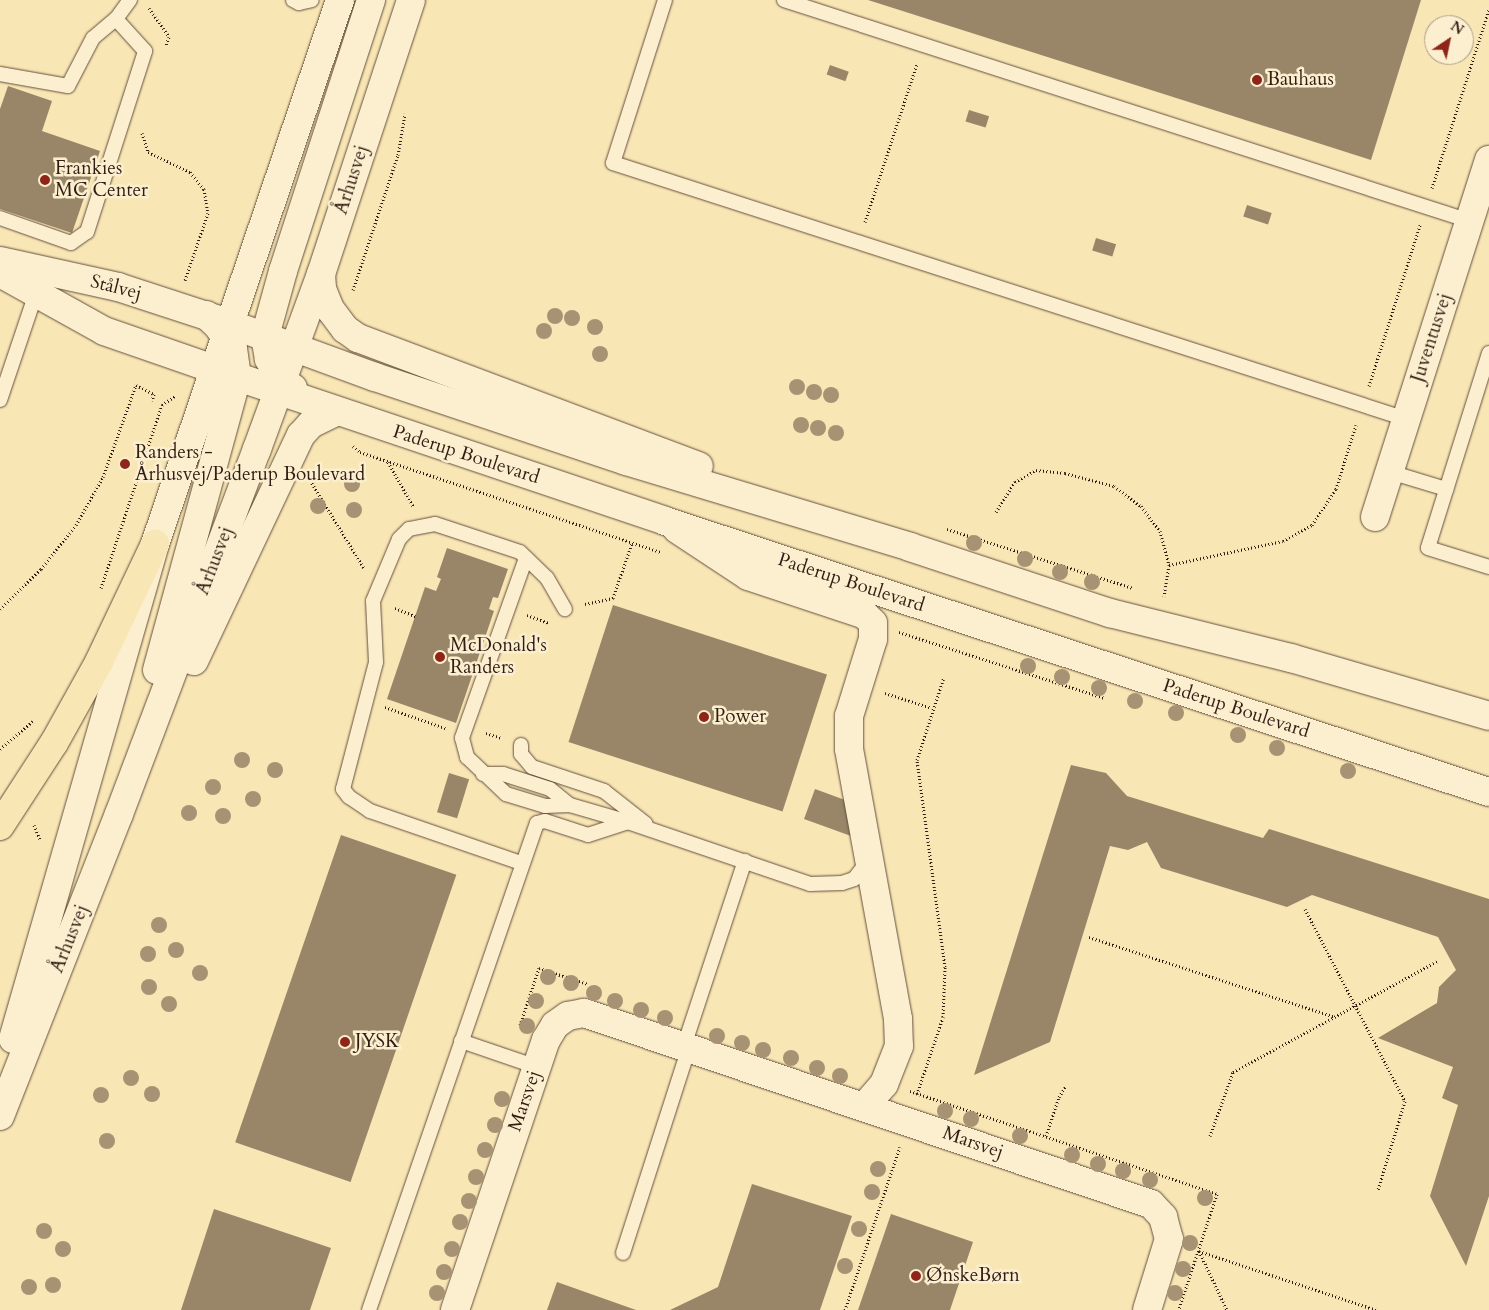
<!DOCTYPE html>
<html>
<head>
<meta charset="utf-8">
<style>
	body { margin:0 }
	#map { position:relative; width:1489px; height:1310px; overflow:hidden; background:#f9e6b5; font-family:Cardo,serif }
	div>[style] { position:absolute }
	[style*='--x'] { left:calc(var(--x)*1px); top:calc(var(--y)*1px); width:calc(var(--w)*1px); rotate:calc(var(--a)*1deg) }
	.building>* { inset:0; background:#998668; transform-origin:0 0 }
	.path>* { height:3px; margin-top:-1.5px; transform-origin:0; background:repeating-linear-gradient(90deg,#321d15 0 1px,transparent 0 3.5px) }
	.roads { filter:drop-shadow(0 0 1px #644f3d) drop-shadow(0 0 1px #644f3d) }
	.lane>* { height:14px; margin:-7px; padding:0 7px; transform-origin:7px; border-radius:7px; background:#fbefcf }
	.street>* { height:28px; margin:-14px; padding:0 14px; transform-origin:14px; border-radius:14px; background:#fbefcf }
	.secondary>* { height:28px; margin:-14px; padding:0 14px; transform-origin:14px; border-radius:14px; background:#fbefcf }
	.highway>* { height:28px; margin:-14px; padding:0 14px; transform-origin:14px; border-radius:14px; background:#f9e6b5 }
	.trees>* { width:16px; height:16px; margin:-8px; border-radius:50%; background:#a79373 }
	.dots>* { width:14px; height:14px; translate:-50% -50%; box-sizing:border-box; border:2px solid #fbefcf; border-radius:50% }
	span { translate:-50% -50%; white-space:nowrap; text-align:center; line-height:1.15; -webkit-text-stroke:5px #fbefcf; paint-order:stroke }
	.poi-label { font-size:19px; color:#321d15 }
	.left { translate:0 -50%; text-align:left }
	.street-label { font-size:19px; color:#321d15 }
	.north { position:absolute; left:1424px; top:15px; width:50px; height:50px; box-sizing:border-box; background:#fbefcf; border:1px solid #ab9b85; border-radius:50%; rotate:34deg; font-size:14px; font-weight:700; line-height:20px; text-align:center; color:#321d15 }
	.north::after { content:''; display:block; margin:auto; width:18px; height:22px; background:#8f2418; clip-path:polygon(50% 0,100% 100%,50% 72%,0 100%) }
</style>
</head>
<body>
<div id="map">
	<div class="building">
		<div style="clip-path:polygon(868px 0,1421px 0,1371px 160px)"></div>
		<div style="left:830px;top:65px;width:20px;height:10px;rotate:20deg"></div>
		<div style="clip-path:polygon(8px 86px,52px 101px,42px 131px,100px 151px,72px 233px,0 209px,0 109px)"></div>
		<div style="left:969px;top:110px;width:21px;height:12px;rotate:17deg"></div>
		<div style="left:1247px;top:205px;width:26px;height:12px;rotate:18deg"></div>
		<div style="left:1096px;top:238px;width:21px;height:13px;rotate:17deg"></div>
		<div style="clip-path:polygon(447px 548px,508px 569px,498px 598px,493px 597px,489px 609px,494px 611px,456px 723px,387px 699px,425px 587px,436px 591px,441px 579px,437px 577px)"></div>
		<div style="left:613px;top:605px;width:225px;height:144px;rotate:18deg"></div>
		<div style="clip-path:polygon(1071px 765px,1106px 773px,1127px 796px,1263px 838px,1269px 829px,1489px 899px,1489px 1196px,1466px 1266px,1430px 1196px,1458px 1105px,1442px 1098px,1453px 1067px,1378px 1038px,1437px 1003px,1439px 987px,1456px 970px,1438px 937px,1312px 895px,1287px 907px,1161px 868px,1147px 842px,1128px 850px,1110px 846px,1050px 1042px,974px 1075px)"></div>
		<div style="left:449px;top:773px;width:21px;height:41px;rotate:17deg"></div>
		<div style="clip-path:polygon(815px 789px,845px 800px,851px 836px,804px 819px)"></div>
		<div style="left:341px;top:835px;width:122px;height:325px;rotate:19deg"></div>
		<div style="clip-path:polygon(752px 1184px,852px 1216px,820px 1310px,670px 1310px,718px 1287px)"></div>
		<div style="clip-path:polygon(214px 1209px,331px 1248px,310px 1310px,181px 1310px)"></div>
		<div style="clip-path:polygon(891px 1214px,973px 1242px,950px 1310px,858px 1310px)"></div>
		<div style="clip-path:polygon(557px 1282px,636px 1310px,547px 1310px)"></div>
	</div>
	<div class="path">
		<div style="--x:149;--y:8;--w:35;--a:55"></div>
		<div style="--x:169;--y:37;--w:9;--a:111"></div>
		<div style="--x:142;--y:133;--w:20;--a:72"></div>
		<div style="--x:148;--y:152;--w:47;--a:25.5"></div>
		<div style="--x:190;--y:172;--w:22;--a:51"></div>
		<div style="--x:204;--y:189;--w:24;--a:81"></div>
		<div style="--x:208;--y:213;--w:71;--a:108.9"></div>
		<div style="--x:1432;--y:188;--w:188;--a:-72.3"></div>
		<div style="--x:865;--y:222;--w:166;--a:-71.8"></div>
		<div style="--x:353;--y:290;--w:142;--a:-71.6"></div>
		<div style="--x:398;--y:155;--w:42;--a:-80.3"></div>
		<div style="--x:1369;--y:386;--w:169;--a:-72.4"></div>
		<div style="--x:353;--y:446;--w:9;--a:41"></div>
		<div style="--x:360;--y:452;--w:317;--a:18.4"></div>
		<div style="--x:388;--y:462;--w:51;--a:60.4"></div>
		<div style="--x:310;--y:480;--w:103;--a:58.5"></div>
		<div style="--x:996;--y:512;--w:36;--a:-58"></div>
		<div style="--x:1015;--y:482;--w:24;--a:-30"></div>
		<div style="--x:1036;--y:470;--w:29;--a:6"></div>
		<div style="--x:1065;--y:473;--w:51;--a:14.9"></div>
		<div style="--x:1114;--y:486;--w:34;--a:37"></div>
		<div style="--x:1141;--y:506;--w:31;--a:53"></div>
		<div style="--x:1160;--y:531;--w:35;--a:75"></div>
		<div style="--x:1169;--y:565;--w:32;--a:99"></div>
		<div style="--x:947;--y:529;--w:195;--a:17.6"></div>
		<div style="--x:1169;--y:565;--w:116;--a:-11.9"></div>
		<div style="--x:1283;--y:541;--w:33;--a:-29"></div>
		<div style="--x:1312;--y:525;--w:43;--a:-56.3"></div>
		<div style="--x:1336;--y:489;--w:67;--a:-72.6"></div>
		<div style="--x:101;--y:588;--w:193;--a:-71.6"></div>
		<div style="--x:162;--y:405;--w:16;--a:-35"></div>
		<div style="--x:585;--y:604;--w:29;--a:-12"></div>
		<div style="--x:613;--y:598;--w:58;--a:-70.9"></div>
		<div style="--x:395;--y:608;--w:22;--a:22"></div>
		<div style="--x:0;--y:609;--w:57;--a:-44.3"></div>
		<div style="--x:41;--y:569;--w:56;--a:-51.5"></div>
		<div style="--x:76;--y:525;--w:55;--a:-60.6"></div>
		<div style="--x:103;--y:477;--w:98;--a:-70.3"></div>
		<div style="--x:136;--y:385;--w:20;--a:27"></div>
		<div style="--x:154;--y:394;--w:7;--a:106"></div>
		<div style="--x:527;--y:615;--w:23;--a:20"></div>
		<div style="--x:899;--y:632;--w:216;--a:17.8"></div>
		<div style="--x:885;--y:693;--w:49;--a:17.7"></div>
		<div style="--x:385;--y:707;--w:64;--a:19.3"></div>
		<div style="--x:486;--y:733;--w:16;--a:18"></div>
		<div style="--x:0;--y:749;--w:43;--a:-40.3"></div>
		<div style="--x:34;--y:825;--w:15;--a:67"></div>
		<div style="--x:1305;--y:909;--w:216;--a:62.5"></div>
		<div style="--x:1405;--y:1101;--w:93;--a:106.9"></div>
		<div style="--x:1089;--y:937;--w:259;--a:18"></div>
		<div style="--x:520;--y:1025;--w:60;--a:-71.6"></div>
		<div style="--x:539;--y:968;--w:52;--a:18.1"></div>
		<div style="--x:910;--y:1091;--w:324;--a:18.5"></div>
		<div style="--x:1217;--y:1194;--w:121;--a:108.3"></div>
		<div style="--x:917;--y:1094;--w:81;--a:-71.3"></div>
		<div style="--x:943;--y:1017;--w:50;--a:-87.7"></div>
		<div style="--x:945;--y:967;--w:209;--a:-97.7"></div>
		<div style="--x:917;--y:760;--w:87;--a:-72"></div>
		<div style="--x:1046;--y:1136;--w:41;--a:-71.6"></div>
		<div style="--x:1059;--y:1097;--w:13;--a:-58"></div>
		<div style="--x:1210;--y:1136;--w:68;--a:-70.2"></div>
		<div style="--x:1233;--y:1072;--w:234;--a:-28.5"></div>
		<div style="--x:1199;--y:1251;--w:187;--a:18.4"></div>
		<div style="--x:1199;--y:1251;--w:65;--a:64.6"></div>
		<div style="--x:845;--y:1310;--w:172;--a:-71.4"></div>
	</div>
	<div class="roads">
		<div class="lane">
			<div style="--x:293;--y:0;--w:7;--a:27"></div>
			<div style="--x:299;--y:3;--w:13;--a:-13"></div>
			<div style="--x:665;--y:0;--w:171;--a:107.7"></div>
			<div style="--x:613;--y:163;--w:833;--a:17.89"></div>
			<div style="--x:784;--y:0;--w:721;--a:17.86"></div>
			<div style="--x:0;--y:74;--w:69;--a:10"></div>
			<div style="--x:68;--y:86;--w:54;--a:-62.5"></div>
			<div style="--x:93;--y:38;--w:30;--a:-40"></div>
			<div style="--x:116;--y:19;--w:24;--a:-54"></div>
			<div style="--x:0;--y:218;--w:75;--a:19.4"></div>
			<div style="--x:71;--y:243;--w:19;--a:-35"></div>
			<div style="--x:87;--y:232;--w:190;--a:-72.2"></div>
			<div style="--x:145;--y:51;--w:43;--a:-132.2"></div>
			<div style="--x:1489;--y:353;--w:204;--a:107.4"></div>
			<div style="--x:1428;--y:548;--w:64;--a:17.3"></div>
			<div style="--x:0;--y:400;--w:113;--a:-71.4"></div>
			<div style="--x:1390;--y:472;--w:59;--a:16.9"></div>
			<div style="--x:526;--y:558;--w:191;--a:109.6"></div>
			<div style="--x:462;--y:738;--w:20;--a:75"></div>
			<div style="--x:467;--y:757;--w:54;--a:43.5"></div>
			<div style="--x:506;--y:794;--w:41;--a:17.1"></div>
			<div style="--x:545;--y:806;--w:25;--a:-2"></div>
			<div style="--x:570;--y:805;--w:60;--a:16.3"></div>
			<div style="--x:521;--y:745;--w:9;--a:90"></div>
			<div style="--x:521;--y:754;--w:17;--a:50"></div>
			<div style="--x:532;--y:767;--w:76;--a:18.4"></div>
			<div style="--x:604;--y:791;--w:53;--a:38.2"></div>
			<div style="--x:483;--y:774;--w:20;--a:0"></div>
			<div style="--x:503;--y:774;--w:49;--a:17.7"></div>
			<div style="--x:550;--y:789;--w:26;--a:39"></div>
			<div style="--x:521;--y:863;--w:160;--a:-161"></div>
			<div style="--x:370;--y:811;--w:25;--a:-146"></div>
			<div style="--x:349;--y:797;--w:10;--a:-127"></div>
			<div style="--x:343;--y:789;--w:131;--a:-75.4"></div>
			<div style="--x:376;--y:662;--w:61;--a:-92.8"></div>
			<div style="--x:373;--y:601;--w:67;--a:-67.2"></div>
			<div style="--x:399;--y:539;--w:14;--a:-45"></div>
			<div style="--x:409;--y:529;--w:26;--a:-11"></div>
			<div style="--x:435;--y:524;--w:89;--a:18.2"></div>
			<div style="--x:520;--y:552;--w:37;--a:44"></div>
			<div style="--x:547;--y:578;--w:36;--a:60"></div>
			<div style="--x:461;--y:1041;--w:80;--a:18.9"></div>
			<div style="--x:684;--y:1046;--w:195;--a:-71.8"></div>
			<div style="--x:623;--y:1253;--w:215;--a:-72.2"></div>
			<div style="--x:369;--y:1310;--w:515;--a:-70.97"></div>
			<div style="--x:537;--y:823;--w:8;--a:-14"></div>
			<div style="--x:545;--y:821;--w:45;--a:18"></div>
			<div style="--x:588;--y:835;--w:42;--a:-18"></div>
			<div style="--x:628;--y:822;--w:192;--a:18.8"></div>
			<div style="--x:810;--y:884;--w:32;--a:-2"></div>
			<div style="--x:842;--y:883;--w:13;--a:-18"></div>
			<div style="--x:854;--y:879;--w:23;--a:-52"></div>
		</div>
		<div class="street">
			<div style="--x:0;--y:261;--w:121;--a:12.4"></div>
			<div style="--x:118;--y:287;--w:116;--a:18.1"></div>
			<div style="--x:0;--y:273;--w:119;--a:29.1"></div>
			<div style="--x:104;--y:331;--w:116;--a:19.1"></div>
			<div style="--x:1375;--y:517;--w:375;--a:-72.3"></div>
			<div style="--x:677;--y:529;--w:85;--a:33.5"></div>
			<div style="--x:748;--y:576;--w:123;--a:18.4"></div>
			<div style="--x:865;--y:615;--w:11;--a:45"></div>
			<div style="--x:873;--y:623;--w:16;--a:90"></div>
			<div style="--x:873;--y:639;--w:81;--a:107.3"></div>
			<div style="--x:849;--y:716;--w:33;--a:90"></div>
			<div style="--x:849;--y:749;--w:274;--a:79.7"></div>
			<div style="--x:898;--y:1019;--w:27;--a:88"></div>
			<div style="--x:899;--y:1046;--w:41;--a:111.5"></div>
			<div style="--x:884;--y:1084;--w:29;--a:131"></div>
			<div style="--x:455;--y:1310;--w:285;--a:-71.4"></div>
			<div style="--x:546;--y:1040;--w:17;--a:-59"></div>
			<div style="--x:555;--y:1025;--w:16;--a:-35"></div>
			<div style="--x:568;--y:1016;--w:16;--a:-11"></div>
			<div style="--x:584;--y:1013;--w:598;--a:18.62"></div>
			<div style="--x:1151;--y:1204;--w:18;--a:47"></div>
			<div style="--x:1163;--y:1217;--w:23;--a:75"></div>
			<div style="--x:1169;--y:1239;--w:74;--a:107.2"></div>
		</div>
		<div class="secondary">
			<div style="--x:321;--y:274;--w:15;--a:86"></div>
			<div style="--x:322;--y:289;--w:22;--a:68"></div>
			<div style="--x:330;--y:309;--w:25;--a:53"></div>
			<div style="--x:345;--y:329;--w:16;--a:35"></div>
			<div style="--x:358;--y:338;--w:364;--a:20.6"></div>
			<div style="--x:230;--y:324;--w:154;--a:20.1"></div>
			<div style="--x:375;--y:377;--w:265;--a:18.5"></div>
			<div style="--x:626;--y:461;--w:297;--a:16.8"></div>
			<div style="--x:910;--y:547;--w:211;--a:18.3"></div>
			<div style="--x:1110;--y:613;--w:187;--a:14"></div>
			<div style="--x:1291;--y:658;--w:206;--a:16.3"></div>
			<div style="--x:214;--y:369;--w:476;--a:18.6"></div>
			<div style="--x:665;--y:521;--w:867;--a:18.21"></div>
			<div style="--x:293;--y:388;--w:14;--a:-144"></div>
			<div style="--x:282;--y:380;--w:25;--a:-122"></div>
			<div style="--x:269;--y:359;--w:23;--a:-100"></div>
			<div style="--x:265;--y:336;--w:67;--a:-74.5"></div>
			<div style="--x:283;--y:271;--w:285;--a:-72"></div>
			<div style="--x:194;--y:661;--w:250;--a:-64.7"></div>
			<div style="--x:301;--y:435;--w:15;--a:-48"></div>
			<div style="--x:311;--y:424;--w:28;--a:-26"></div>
			<div style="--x:157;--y:670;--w:304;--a:-74.7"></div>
			<div style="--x:237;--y:377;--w:28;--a:-98"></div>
			<div style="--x:233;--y:349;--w:27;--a:-123"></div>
			<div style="--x:218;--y:326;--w:16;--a:-137"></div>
			<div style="--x:13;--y:1039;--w:515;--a:-73.99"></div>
			<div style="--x:155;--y:544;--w:575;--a:-71.22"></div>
			<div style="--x:0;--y:1116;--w:325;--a:-68.5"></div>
			<div style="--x:119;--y:814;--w:390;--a:-69.3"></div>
			<div style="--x:257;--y:449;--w:186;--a:-69.9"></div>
			<div style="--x:321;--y:274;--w:288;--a:-71.8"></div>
		</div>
		<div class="highway">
			<div style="--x:0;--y:826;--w:99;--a:-57"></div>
			<div style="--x:54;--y:743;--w:93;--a:-60.9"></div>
			<div style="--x:99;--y:662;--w:131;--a:-64.6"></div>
		</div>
	</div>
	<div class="trees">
		<div style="left:555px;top:316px"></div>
		<div style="left:572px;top:318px"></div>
		<div style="left:595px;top:327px"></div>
		<div style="left:544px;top:331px"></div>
		<div style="left:600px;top:354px"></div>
		<div style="left:797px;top:387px"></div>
		<div style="left:814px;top:392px"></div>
		<div style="left:831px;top:395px"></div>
		<div style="left:801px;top:425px"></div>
		<div style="left:818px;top:428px"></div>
		<div style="left:836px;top:433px"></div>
		<div style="left:352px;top:484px"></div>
		<div style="left:318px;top:506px"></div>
		<div style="left:354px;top:510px"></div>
		<div style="left:974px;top:543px"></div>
		<div style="left:1025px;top:559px"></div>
		<div style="left:1060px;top:572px"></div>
		<div style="left:1092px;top:582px"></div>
		<div style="left:1028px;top:666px"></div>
		<div style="left:1062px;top:677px"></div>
		<div style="left:1099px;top:688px"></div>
		<div style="left:1135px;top:701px"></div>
		<div style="left:1176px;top:713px"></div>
		<div style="left:1238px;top:735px"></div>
		<div style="left:1277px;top:748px"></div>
		<div style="left:242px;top:760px"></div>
		<div style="left:275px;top:770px"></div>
		<div style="left:1348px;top:771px"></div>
		<div style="left:213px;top:787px"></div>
		<div style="left:253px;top:799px"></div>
		<div style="left:189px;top:813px"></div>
		<div style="left:223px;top:816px"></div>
		<div style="left:159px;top:925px"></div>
		<div style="left:176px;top:950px"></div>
		<div style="left:148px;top:954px"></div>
		<div style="left:200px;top:973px"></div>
		<div style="left:548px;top:977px"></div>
		<div style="left:571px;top:983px"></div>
		<div style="left:149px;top:987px"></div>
		<div style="left:594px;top:993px"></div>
		<div style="left:536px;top:1001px"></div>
		<div style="left:615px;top:1001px"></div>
		<div style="left:169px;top:1004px"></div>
		<div style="left:641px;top:1010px"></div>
		<div style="left:665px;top:1018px"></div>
		<div style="left:527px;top:1026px"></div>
		<div style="left:717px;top:1036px"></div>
		<div style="left:742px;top:1043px"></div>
		<div style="left:763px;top:1050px"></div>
		<div style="left:791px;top:1058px"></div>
		<div style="left:817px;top:1068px"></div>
		<div style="left:840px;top:1076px"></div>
		<div style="left:131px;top:1078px"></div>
		<div style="left:152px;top:1094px"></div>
		<div style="left:101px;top:1095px"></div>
		<div style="left:502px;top:1099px"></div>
		<div style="left:945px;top:1111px"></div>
		<div style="left:971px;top:1119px"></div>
		<div style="left:495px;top:1125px"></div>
		<div style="left:1020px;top:1136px"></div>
		<div style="left:107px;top:1141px"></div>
		<div style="left:485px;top:1150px"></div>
		<div style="left:1072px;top:1155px"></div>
		<div style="left:1098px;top:1164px"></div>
		<div style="left:878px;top:1169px"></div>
		<div style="left:1123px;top:1171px"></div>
		<div style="left:476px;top:1177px"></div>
		<div style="left:1150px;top:1180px"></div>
		<div style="left:872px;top:1192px"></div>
		<div style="left:1205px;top:1198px"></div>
		<div style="left:469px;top:1201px"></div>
		<div style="left:460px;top:1222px"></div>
		<div style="left:859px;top:1229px"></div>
		<div style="left:44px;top:1231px"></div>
		<div style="left:1190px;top:1243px"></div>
		<div style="left:63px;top:1249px"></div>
		<div style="left:452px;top:1249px"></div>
		<div style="left:845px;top:1266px"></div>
		<div style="left:1183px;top:1269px"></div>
		<div style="left:444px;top:1272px"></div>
		<div style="left:53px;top:1285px"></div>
		<div style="left:29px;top:1287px"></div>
		<div style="left:437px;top:1293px"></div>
		<div style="left:1175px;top:1293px"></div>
	</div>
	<div class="dots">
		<div style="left:1257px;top:80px;background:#8f2418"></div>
		<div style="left:45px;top:180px;background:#8f2418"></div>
		<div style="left:125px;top:464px;background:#8f2418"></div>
		<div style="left:440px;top:657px;background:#8f2418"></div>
		<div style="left:704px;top:717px;background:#8f2418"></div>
		<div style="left:345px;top:1042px;background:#8f2418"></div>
		<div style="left:916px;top:1276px;background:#8f2418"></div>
	</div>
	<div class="poi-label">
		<span class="left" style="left:1267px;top:80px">Bauhaus</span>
		<span class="left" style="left:55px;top:180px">Frankies<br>MC Center</span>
		<span class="left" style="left:135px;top:464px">Randers -<br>Århusvej/Paderup Boulevard</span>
		<span class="left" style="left:450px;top:657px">McDonald's<br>Randers</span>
		<span class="left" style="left:714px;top:717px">Power</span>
		<span class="left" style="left:355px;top:1042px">JYSK</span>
		<span class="left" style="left:926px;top:1276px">ØnskeBørn</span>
	</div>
	<div class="street-label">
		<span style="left:352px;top:180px;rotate:-72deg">Århusvej</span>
		<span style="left:116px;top:288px;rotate:14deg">Stålvej</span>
		<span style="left:1432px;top:338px;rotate:-72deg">Juventusvej</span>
		<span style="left:466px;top:455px;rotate:18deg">Paderup Boulevard</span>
		<span style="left:215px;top:561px;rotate:-69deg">Århusvej</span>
		<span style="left:851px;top:583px;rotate:18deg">Paderup Boulevard</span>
		<span style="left:1236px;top:709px;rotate:18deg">Paderup Boulevard</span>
		<span style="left:70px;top:939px;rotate:-68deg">Århusvej</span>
		<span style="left:525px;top:1101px;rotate:-71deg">Marsvej</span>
		<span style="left:973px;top:1143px;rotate:19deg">Marsvej</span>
	</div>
	<div class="north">N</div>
</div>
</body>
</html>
